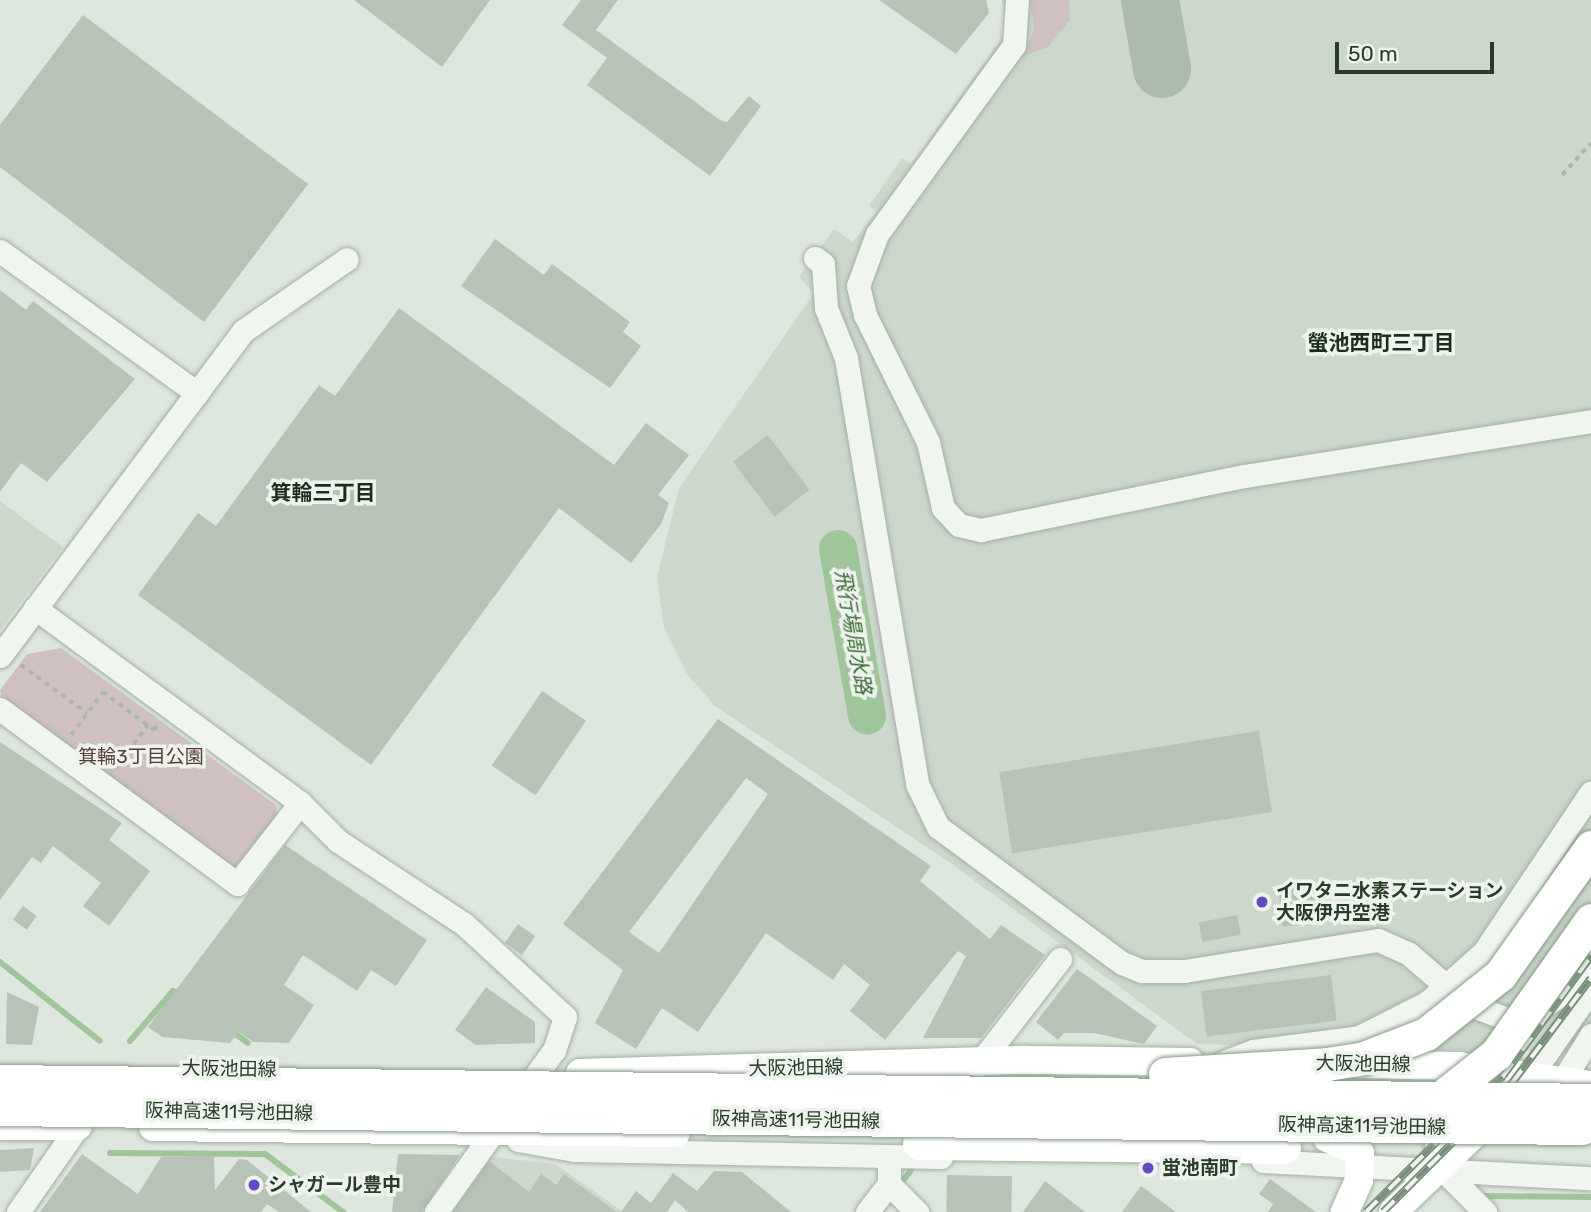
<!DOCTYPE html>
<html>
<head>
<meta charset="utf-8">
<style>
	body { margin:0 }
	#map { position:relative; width:1591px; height:1212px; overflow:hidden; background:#dee7de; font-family:Rubik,"Noto Sans JP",sans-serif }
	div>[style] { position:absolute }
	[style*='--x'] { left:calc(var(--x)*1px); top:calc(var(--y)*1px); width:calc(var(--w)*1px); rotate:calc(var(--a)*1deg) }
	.built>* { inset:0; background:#ccd8cc }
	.green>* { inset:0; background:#d0c1c0 }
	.stream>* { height:6px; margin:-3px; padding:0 3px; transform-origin:3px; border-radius:3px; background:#a0c59b }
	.river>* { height:38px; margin:-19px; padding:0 19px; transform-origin:19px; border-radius:19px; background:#a0c59b }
	.taxiway>* { height:58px; margin:-29px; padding:0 29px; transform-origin:29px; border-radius:29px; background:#acbbac }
	.building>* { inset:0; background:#b6c3b6; transform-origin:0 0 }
	.path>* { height:3.5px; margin-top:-1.75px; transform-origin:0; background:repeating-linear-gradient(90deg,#acb6ac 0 5px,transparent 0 10px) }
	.roads { filter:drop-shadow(0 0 2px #a4b0a4) drop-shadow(0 0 2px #a4b0a4) }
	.minor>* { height:23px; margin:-11.5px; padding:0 11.5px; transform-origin:11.5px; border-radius:11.5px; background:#f0f5f0 }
	.major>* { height:28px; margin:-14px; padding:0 14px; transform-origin:14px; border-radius:14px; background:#fff }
	.highway>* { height:33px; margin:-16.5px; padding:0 16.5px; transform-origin:16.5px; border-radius:16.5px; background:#fff }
	.rail>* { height:8px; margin-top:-4px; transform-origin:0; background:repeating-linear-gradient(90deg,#eef4ed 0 16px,#798f79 0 32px); box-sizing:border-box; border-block:2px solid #798f79 }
	.bridges { filter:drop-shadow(0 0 2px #879c86) drop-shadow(0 0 2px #879c86) }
	.highway-bridge>* { height:33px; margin:-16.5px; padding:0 16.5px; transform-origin:16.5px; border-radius:16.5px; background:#fff }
	.dots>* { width:19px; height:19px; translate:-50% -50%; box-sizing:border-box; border:4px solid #eef4ed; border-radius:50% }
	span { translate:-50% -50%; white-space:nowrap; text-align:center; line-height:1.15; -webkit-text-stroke:7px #eef4ed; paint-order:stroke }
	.park-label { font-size:19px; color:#573c36 }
	.poi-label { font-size:19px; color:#283c28; font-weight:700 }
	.left { translate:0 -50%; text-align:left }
	.street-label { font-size:19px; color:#283c28 }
	.neighbourhood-label { font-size:21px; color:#1b2d1b; font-weight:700 }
	.water-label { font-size:21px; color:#3a6d35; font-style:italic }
	.scale { position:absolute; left:1335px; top:42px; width:159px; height:32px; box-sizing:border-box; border:4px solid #283c28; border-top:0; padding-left:9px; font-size:21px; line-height:24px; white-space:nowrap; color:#283c28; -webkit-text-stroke:5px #eef4ed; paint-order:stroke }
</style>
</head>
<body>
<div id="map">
	<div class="built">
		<div style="clip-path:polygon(1002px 0,1591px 0,1591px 1028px,1575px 1052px,1197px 1044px,949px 862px,715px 706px,687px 674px,664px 628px,657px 577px,679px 488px,814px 293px,799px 277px,834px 229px,853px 242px,876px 212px,869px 206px,902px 158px,911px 164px,999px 42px,1007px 25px)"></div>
		<div style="clip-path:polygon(0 501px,63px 547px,0 630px)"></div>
		<div style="clip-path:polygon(485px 1156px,555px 1164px,623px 1212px,441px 1212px)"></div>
	</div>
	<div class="green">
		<div style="clip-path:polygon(1030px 0,1069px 0,1070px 20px,1048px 47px,1023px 56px,1034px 30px)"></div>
		<div style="clip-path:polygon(61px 648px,276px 805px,277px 815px,240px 867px,228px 871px,3px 702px,0 690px,27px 654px)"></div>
	</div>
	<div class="stream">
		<div style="--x:0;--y:962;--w:127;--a:38.3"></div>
		<div style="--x:230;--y:1030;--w:22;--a:36"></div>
		<div style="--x:130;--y:1041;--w:66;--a:-49.3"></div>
		<div style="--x:173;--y:991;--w:9;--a:32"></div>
		<div style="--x:110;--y:1153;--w:155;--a:0.4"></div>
		<div style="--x:265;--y:1154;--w:97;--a:36.6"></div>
		<div style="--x:901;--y:1183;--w:16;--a:-52"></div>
		<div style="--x:1482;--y:1196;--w:109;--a:0.5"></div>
	</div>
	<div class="river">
		<div style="--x:838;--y:549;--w:169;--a:80.1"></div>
	</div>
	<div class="taxiway">
		<div style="--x:1150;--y:0;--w:70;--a:80.1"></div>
	</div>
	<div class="building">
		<div style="clip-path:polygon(354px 0,490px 0,442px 67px)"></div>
		<div style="clip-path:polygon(581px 0,618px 0,596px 30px,720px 120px,727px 122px,749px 96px,761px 106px,710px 176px,587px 85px,607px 58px,562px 25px)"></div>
		<div style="clip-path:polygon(879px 0,986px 0,989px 13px,956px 54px)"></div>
		<div style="clip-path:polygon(83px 15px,308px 184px,204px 322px,0 167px,0 125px)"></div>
		<div style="clip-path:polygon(495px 239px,544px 275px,552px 264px,630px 322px,623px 332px,641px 346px,610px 388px,461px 286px)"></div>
		<div style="clip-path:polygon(0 290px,26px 310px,33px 301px,135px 379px,47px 482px,21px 463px,0 492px)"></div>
		<div style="clip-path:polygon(399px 308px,614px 465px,646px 423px,689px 455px,658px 495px,669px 503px,661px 524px,631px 563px,559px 508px,371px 765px,138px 595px,198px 513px,216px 526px,319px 385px,335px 396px)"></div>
		<div style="left:768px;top:435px;width:69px;height:44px;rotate:53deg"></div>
		<div style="left:542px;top:691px;width:53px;height:90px;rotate:34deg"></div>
		<div style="clip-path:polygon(evenodd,718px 719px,931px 866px,920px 881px,990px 939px,1001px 925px,1045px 955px,981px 1038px,923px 1038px,966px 956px,958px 951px,885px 1040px,850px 1011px,870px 985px,844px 964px,833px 980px,766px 933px,698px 1032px,662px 1008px,636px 1049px,595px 1023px,623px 970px,563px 924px,718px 719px,746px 778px,768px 794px,659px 953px,629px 932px,746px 778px)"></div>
		<div style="left:1259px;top:731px;width:82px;height:263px;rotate:81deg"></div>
		<div style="clip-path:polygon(0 742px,122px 823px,109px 840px,150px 871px,109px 926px,83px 906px,101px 883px,53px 846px,41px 863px,32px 857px,0 900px)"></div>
		<div style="clip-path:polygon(285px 845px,427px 940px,396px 986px,371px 970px,357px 991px,303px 955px,284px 985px,314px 1005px,289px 1043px,253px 1042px,239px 1032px,230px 1043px,162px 1037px,148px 1027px)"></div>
		<div style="left:1316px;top:882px;width:41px;height:38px;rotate:84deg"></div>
		<div style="left:23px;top:906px;width:17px;height:17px;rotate:36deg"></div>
		<div style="left:1237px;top:915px;width:20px;height:39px;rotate:79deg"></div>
		<div style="left:518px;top:924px;width:21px;height:23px;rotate:35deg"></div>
		<div style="clip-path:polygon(1077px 969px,1157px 1026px,1144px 1044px,1094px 1033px,1064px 1033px,1058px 1040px,1036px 1022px)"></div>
		<div style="left:1331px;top:975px;width:46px;height:131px;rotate:83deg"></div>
		<div style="clip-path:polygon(486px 987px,535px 1022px,535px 1043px,476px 1045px,455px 1030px)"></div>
		<div style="clip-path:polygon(7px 992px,39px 1007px,32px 1045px,6px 1044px)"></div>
		<div style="clip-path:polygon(34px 1148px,30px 1170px,0 1172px,0 1150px)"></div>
		<div style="clip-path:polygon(82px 1154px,138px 1194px,161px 1157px,214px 1156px,215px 1190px,239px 1159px,247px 1160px,311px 1212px,279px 1212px,267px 1204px,261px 1212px,40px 1212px)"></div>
		<div style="clip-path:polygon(398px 1154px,460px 1155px,422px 1212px,392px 1212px)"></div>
		<div style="clip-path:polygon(489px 1161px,529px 1192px,541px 1174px,556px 1185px,564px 1174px,617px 1212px,453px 1212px)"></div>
		<div style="clip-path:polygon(714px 1171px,742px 1172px,791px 1212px,688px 1212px,675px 1200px,667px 1212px,621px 1212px,636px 1191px,651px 1203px,673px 1173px,697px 1191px)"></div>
		<div style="left:947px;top:1175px;width:65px;height:37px;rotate:1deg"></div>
		<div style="clip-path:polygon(1270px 1179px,1316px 1212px,1268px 1212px,1273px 1204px,1259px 1194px)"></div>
		<div style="clip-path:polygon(1045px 1181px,1085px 1212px,1023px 1212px)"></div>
		<div style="clip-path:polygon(1141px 1186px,1176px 1212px,1122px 1212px)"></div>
	</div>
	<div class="path">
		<div style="--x:1562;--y:175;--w:43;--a:-47.8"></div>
		<div style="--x:21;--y:665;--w:82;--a:36"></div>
		<div style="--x:71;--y:735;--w:54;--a:-53.3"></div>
		<div style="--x:103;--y:692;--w:64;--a:36.7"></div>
		<div style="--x:154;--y:730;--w:9;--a:-54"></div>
		<div style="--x:115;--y:768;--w:54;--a:-52.5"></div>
	</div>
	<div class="roads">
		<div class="minor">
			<div style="--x:1017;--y:0;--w:45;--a:93.8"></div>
			<div style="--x:1014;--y:45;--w:233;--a:125.9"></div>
			<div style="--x:877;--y:234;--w:55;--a:110.1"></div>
			<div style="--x:858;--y:286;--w:30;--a:76"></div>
			<div style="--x:865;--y:315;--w:142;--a:63.6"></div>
			<div style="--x:928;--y:442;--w:68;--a:77.2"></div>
			<div style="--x:943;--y:508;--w:23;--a:47"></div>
			<div style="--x:959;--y:525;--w:23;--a:13"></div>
			<div style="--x:981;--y:530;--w:268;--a:-11.6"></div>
			<div style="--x:1244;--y:476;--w:351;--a:-9"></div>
			<div style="--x:0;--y:251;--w:243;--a:35.8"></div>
			<div style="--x:815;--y:258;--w:10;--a:37"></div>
			<div style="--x:823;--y:264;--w:44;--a:86.1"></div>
			<div style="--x:826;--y:308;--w:54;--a:68.2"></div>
			<div style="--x:846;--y:358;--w:432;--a:80.5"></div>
			<div style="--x:917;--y:784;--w:48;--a:64"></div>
			<div style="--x:938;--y:827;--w:229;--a:36.5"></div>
			<div style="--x:1122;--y:963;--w:22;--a:22"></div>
			<div style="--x:1142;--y:971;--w:42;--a:0"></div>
			<div style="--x:1184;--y:971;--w:196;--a:-9.1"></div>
			<div style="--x:1378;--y:940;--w:34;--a:24"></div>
			<div style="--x:1409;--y:954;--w:77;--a:40.8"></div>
			<div style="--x:1467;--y:1004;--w:46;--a:20.4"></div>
			<div style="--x:1510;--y:1020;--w:23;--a:-15"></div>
			<div style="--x:1532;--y:1014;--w:71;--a:-34.1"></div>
			<div style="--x:35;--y:608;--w:329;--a:36.3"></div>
			<div style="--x:300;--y:803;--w:54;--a:45"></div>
			<div style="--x:338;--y:841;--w:151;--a:33.4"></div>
			<div style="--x:464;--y:924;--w:137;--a:42.6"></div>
			<div style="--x:565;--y:1017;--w:35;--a:108"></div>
			<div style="--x:554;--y:1050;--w:54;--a:126"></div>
			<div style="--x:0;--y:656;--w:406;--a:-53.2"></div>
			<div style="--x:243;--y:331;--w:126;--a:-34.7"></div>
			<div style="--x:0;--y:709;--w:295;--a:36.4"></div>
			<div style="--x:237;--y:884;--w:103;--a:-52.1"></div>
			<div style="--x:1224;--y:1062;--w:31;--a:-21"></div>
			<div style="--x:1253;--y:1051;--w:107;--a:-7.5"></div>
			<div style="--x:1359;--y:1037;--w:77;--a:-26.9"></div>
			<div style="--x:1428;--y:1002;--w:75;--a:-41.8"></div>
			<div style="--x:1484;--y:952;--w:192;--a:-56.2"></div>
			<div style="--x:978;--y:1065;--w:134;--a:-52.3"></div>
			<div style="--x:1532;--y:1074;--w:103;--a:-55.2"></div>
			<div style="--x:1563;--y:1080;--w:53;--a:-58.1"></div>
			<div style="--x:518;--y:1140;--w:58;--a:10"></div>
			<div style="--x:575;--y:1150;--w:366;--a:1.1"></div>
			<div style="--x:1263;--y:1161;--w:328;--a:3"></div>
			<div style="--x:1440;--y:1167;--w:64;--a:45"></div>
			<div style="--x:889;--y:1184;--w:40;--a:45"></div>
			<div style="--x:18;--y:1212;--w:105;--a:-55.1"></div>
			<div style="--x:436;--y:1212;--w:112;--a:-54.5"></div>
			<div style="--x:867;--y:1212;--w:36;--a:-52"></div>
			<div style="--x:889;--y:1184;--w:27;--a:-90"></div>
		</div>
		<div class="major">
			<div style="--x:1357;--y:1064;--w:103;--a:1.1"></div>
			<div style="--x:1460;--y:1066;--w:132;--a:8.3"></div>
			<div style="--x:580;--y:1073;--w:447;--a:-1.7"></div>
			<div style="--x:1027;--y:1060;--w:163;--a:0.7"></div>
			<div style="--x:1438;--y:1106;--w:61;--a:88.1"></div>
			<div style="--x:0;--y:1126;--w:78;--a:0"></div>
			<div style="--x:153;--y:1127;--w:523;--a:0.66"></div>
			<div style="--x:1327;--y:1138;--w:36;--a:24"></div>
			<div style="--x:1360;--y:1153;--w:27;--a:92"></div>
			<div style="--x:1359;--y:1180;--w:35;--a:114"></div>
			<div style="--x:1393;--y:1212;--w:137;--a:-43.8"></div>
		</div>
		<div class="highway">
			<div style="--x:919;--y:1143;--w:365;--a:0.6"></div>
		</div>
	</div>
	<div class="rail">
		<div style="--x:1366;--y:1212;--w:193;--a:-44.8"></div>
		<div style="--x:1503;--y:1076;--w:149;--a:-53.7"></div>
		<div style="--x:1383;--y:1212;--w:182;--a:-45"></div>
		<div style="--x:1512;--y:1083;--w:131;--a:-53"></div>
	</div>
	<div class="bridges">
		<div class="highway-bridge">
			<div style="--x:1165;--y:1074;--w:162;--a:-3.5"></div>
			<div style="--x:1327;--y:1064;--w:37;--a:-9"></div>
			<div style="--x:1364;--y:1058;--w:66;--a:-21.2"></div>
			<div style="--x:1426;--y:1034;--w:95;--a:-38.6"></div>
			<div style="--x:1500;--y:975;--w:157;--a:-54.6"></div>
			<div style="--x:0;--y:1081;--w:1591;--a:0.68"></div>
			<div style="--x:1438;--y:1100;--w:74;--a:-38.4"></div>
			<div style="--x:1496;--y:1054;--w:164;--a:-54.7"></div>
			<div style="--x:0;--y:1109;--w:1582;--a:0.69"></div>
		</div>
	</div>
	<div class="dots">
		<div style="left:1262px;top:902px;background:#644ac5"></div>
		<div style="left:1148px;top:1168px;background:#644ac5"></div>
		<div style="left:254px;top:1185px;background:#644ac5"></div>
	</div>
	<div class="park-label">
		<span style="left:141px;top:757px">箕輪3丁目公園</span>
	</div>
	<div class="poi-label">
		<span class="left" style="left:1276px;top:902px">イワタニ水素ステーション<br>大阪伊丹空港</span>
		<span class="left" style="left:1162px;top:1168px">蛍池南町</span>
		<span class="left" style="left:268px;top:1185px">シャガール豊中</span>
	</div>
	<div class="street-label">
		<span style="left:1363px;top:1064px;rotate:1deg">大阪池田線</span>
		<span style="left:796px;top:1068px;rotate:-1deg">大阪池田線</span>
		<span style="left:229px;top:1069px;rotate:1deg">大阪池田線</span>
		<span style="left:229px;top:1112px;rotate:1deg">阪神高速11号池田線</span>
		<span style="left:796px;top:1120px;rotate:1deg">阪神高速11号池田線</span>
		<span style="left:1362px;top:1126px;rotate:1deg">阪神高速11号池田線</span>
	</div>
	<div class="neighbourhood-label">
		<span style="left:1381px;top:343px">螢池西町三丁目</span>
		<span style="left:323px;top:493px">箕輪三丁目</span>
	</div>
	<div class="water-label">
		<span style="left:853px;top:632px;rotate:80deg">飛行場周水路</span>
	</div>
	<div class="scale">50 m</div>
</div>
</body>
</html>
